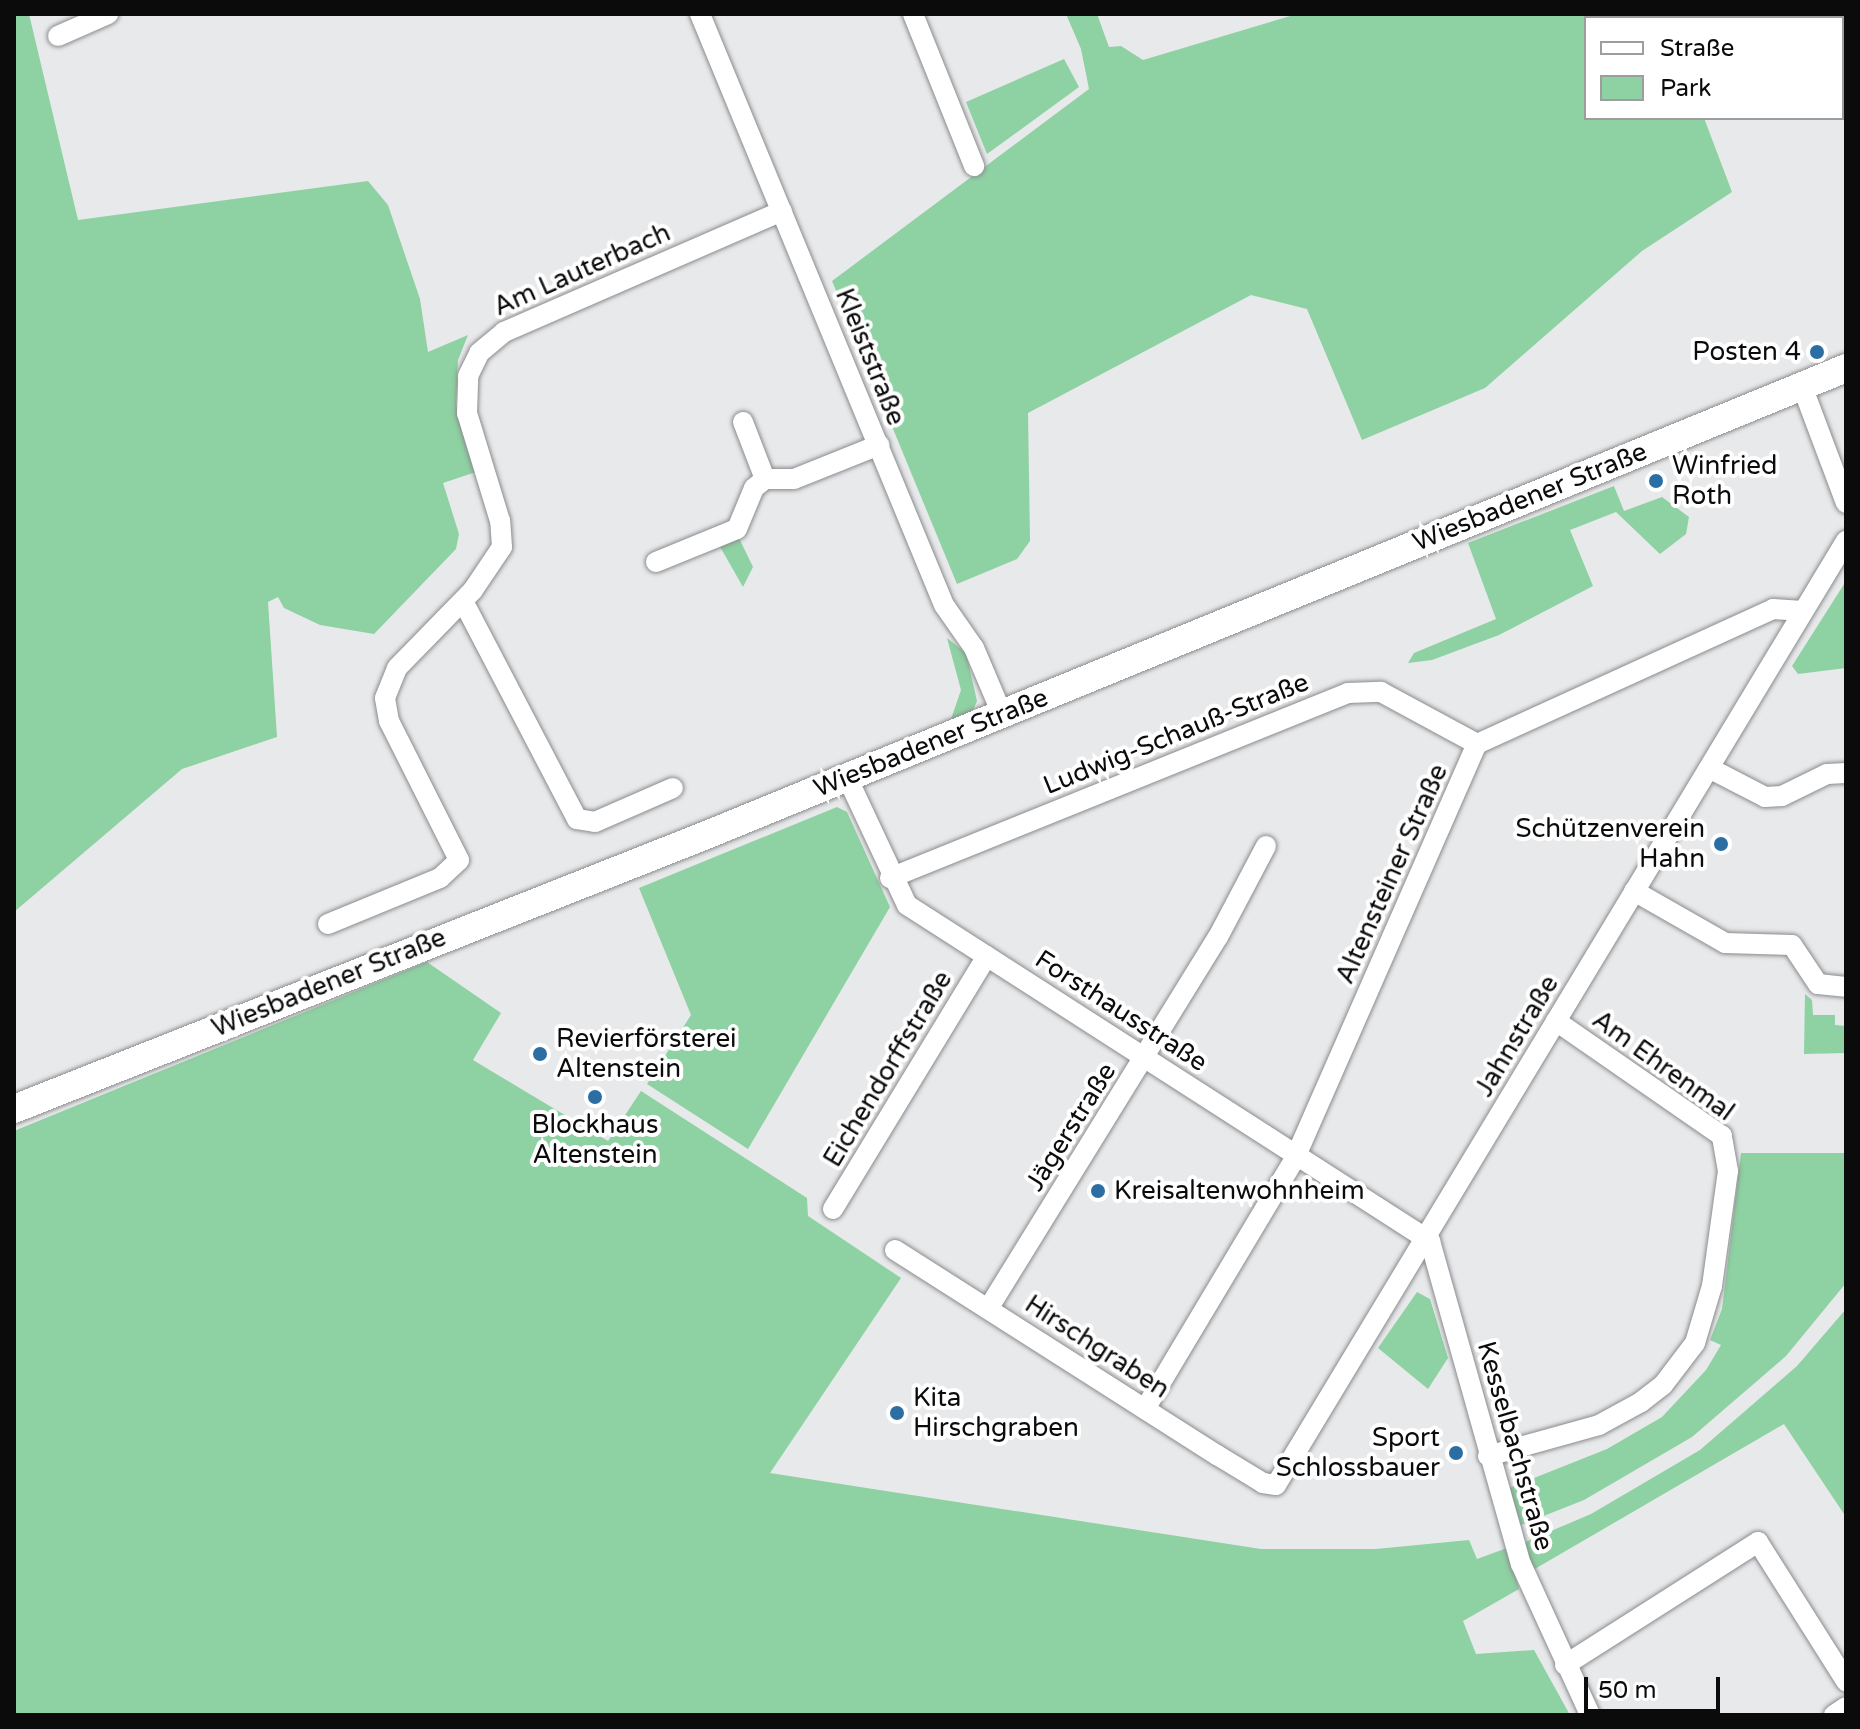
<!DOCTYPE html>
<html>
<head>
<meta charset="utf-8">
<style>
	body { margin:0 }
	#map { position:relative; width:1860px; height:1729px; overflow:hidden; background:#e8e9eb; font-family:"Varela Round",sans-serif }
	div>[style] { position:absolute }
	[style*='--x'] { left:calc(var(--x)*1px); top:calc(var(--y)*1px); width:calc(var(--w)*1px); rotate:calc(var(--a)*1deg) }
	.green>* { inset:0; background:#8ed1a2 }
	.roads { filter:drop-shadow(0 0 2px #8a8b8d) drop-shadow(0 0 2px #8a8b8d) }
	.minor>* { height:20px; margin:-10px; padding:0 10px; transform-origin:10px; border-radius:10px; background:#fff }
	.secondary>* { height:28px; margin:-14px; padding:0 14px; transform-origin:14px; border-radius:14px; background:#fff }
	.dots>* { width:22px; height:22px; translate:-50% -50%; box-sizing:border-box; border:4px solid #fff; border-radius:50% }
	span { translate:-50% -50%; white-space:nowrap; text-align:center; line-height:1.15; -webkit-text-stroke:8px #fff; paint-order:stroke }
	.street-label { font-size:26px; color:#0b0b0c }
	.poi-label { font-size:26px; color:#0b0b0c }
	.right { translate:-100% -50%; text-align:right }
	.left { translate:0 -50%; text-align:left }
	.frame { position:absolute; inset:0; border:16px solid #0b0b0c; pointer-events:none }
	.legend { position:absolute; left:1584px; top:16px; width:260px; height:104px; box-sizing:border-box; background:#fff; border:2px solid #9d9d9e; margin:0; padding:10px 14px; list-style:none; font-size:24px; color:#0b0b0c }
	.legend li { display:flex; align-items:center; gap:16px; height:40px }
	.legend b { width:40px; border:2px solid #9d9d9e }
	.scale { position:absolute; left:1584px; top:1677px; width:136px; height:36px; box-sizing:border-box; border:4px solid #0b0b0c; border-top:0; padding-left:10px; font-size:24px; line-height:28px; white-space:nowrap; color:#0b0b0c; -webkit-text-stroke:6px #fff; paint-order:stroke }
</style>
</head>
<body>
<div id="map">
	<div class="green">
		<div style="clip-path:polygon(14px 14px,29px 14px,78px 220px,368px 181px,388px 205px,420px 299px,428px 352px,468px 335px,458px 360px,456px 405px,476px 472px,443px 483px,459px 534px,456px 549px,374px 634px,320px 625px,284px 608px,278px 597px,268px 602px,277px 737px,182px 769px,14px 912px)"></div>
		<div style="clip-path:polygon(1066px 14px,1097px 14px,1109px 47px,1121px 46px,1143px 60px,1297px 14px,1665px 14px,1666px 18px,1586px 18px,1586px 118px,1704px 118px,1732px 192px,1642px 251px,1485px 388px,1362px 440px,1307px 309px,1251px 295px,1028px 413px,1030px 541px,1017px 559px,957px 584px,832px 281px,1089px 89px,1081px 49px)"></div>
		<div style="clip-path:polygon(1064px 59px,1079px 87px,987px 154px,966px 102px)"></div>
		<div style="clip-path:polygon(1614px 486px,1624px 511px,1662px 497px,1689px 517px,1686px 534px,1660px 554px,1616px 512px,1570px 530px,1593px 586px,1499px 635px,1432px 660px,1408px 663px,1414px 653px,1496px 619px,1468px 543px)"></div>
		<div style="clip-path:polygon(738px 536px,753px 567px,743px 587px,719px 545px)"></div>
		<div style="clip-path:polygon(1846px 581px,1846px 668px,1798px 674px,1792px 666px)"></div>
		<div style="clip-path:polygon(947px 638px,966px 653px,977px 701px,972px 713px,950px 722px,961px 690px)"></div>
		<div style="clip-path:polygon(837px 807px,847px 812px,890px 907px,748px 1149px,647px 1084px,691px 1015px,639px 888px)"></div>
		<div style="clip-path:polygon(427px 962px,501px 1013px,473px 1060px,608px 1141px,641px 1091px,807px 1198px,808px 1216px,901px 1278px,770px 1473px,1261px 1549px,1376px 1549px,1469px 1540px,1477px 1559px,1507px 1548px,1519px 1589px,1463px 1621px,1476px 1654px,1534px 1650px,1570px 1715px,14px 1715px,14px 1131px)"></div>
		<div style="clip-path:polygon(1805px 994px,1812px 1000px,1813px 1015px,1835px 1015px,1835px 1025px,1846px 1026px,1846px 1053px,1804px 1054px)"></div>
		<div style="clip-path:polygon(1741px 1153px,1846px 1153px,1846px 1283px,1786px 1356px,1692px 1437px,1584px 1500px,1521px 1525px,1509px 1488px,1607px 1449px,1662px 1417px,1706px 1370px,1721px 1345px,1710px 1340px,1722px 1309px)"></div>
		<div style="clip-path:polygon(1417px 1292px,1430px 1299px,1448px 1358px,1428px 1389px,1378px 1348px)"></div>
		<div style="clip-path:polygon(1846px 1309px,1846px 1517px,1784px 1424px,1533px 1570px,1523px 1543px,1591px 1514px,1700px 1450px,1797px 1366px)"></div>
	</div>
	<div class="roads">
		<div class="minor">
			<div style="--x:700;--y:14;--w:639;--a:67.57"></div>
			<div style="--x:944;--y:605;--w:52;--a:55.1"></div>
			<div style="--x:974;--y:648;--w:72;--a:67"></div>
			<div style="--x:913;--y:14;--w:164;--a:68.1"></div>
			<div style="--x:58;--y:36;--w:55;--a:-23.7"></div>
			<div style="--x:1802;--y:386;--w:125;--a:69.4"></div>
			<div style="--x:743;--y:422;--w:61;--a:68.9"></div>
			<div style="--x:656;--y:562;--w:87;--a:-22.2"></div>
			<div style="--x:737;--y:529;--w:44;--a:-67.5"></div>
			<div style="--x:754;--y:488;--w:14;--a:-39"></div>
			<div style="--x:765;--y:479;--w:29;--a:0"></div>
			<div style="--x:794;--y:479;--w:92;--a:-21.8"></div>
			<div style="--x:463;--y:601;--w:246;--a:62.4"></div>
			<div style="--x:577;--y:819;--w:18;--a:9"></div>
			<div style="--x:595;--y:822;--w:85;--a:-23.6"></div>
			<div style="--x:1709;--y:768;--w:63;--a:27.4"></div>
			<div style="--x:1765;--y:797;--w:17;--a:-3"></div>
			<div style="--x:1782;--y:796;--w:50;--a:-26.1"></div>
			<div style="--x:1827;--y:774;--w:19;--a:-3"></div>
			<div style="--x:847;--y:777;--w:141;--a:64.9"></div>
			<div style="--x:907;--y:905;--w:622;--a:32.72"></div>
			<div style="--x:1430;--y:1241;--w:336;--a:74.3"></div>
			<div style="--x:1521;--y:1564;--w:166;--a:65.4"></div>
			<div style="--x:890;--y:878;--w:494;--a:-22"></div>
			<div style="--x:1348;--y:693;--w:33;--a:-2"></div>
			<div style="--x:1381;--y:692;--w:109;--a:28.4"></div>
			<div style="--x:1634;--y:891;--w:105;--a:29.7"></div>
			<div style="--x:1725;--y:943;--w:67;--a:1.7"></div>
			<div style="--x:1792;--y:945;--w:47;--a:56.3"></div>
			<div style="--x:1818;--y:984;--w:28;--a:6"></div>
			<div style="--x:328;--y:924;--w:121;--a:-22.3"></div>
			<div style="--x:440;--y:878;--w:26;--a:-43"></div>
			<div style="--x:459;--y:860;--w:156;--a:-116.7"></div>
			<div style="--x:389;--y:721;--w:23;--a:-100"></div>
			<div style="--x:385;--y:698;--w:32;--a:-68"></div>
			<div style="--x:397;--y:668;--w:109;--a:-45.7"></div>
			<div style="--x:473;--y:590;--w:52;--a:-56"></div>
			<div style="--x:502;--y:547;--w:26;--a:-94"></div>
			<div style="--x:500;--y:521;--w:113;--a:-107"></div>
			<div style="--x:467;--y:413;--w:37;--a:-88"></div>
			<div style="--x:468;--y:376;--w:25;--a:-64"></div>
			<div style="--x:479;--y:353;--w:33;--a:-40"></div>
			<div style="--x:504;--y:332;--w:303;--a:-23.5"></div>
			<div style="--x:833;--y:1209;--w:296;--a:-58.7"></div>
			<div style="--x:895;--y:1250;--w:382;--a:32.5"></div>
			<div style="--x:1217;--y:1455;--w:54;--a:31.3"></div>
			<div style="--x:1263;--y:1483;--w:13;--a:9"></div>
			<div style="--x:1276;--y:1485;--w:1103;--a:-58.88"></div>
			<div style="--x:988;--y:1309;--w:437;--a:-58.3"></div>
			<div style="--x:1218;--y:937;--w:103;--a:-62.2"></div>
			<div style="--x:1145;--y:1409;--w:292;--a:-59.1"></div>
			<div style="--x:1295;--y:1158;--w:452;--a:-66.3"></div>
			<div style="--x:1477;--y:744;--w:325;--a:-24.5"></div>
			<div style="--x:1773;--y:609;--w:30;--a:4"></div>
			<div style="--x:1488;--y:1456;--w:115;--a:-15.6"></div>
			<div style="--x:1599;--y:1425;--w:48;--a:-28.7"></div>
			<div style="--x:1641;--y:1402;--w:28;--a:-38"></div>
			<div style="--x:1663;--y:1385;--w:53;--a:-52.7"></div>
			<div style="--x:1695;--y:1343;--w:59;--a:-73.4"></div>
			<div style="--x:1712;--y:1286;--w:116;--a:-82.1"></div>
			<div style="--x:1728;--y:1171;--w:36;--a:-100"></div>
			<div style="--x:1722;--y:1136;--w:202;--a:-145.3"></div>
			<div style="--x:1565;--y:1665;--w:229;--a:-32.5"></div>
			<div style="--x:1758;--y:1542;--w:165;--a:57.7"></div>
			<div style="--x:1834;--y:1715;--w:14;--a:-34"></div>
		</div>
		<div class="secondary">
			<div style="--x:14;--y:1109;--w:742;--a:-21.59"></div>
			<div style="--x:704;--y:836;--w:1234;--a:-22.28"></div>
		</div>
	</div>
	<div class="dots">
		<div style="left:1817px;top:352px;background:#2a6ea4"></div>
		<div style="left:1656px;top:481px;background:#2a6ea4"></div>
		<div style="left:1721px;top:844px;background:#2a6ea4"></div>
		<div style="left:540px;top:1054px;background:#2a6ea4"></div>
		<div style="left:595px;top:1097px;background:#2a6ea4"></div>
		<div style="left:1098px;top:1191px;background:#2a6ea4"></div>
		<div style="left:897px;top:1413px;background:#2a6ea4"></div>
		<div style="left:1456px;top:1453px;background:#2a6ea4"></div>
	</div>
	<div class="street-label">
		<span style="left:582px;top:270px;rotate:-24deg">Am Lauterbach</span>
		<span style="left:870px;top:357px;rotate:68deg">Kleiststraße</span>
		<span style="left:1530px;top:497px;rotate:-22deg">Wiesbadener Straße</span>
		<span style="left:1176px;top:734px;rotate:-22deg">Ludwig-Schauß-Straße</span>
		<span style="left:931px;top:743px;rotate:-22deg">Wiesbadener Straße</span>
		<span style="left:1392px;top:874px;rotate:-66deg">Altensteiner Straße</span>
		<span style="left:329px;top:983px;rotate:-22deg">Wiesbadener Straße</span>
		<span style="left:1121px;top:1011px;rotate:33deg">Forsthausstraße</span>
		<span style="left:1517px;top:1036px;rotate:-59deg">Jahnstraße</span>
		<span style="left:1663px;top:1066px;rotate:36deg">Am Ehrenmal</span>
		<span style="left:888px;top:1069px;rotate:-59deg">Eichendorffstraße</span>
		<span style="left:1071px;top:1127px;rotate:-58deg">Jägerstraße</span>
		<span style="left:1097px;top:1347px;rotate:33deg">Hirschgraben</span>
		<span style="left:1515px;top:1446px;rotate:74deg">Kesselbachstraße</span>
	</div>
	<div class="poi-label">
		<span class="right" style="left:1801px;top:352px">Posten 4</span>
		<span class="left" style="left:1672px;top:481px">Winfried<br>Roth</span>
		<span class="right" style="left:1705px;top:844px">Schützenverein<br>Hahn</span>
		<span class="left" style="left:556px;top:1054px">Revierförsterei<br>Altenstein</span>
		<span style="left:595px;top:1140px">Blockhaus<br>Altenstein</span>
		<span class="left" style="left:1114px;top:1191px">Kreisaltenwohnheim</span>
		<span class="left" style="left:913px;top:1413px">Kita<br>Hirschgraben</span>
		<span class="right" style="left:1440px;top:1453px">Sport<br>Schlossbauer</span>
	</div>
	<div class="frame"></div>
	<ul class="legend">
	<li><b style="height:10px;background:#fff"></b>Straße</li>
	<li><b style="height:22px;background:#8ed1a2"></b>Park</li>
	</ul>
	<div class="scale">50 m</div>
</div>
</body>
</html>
